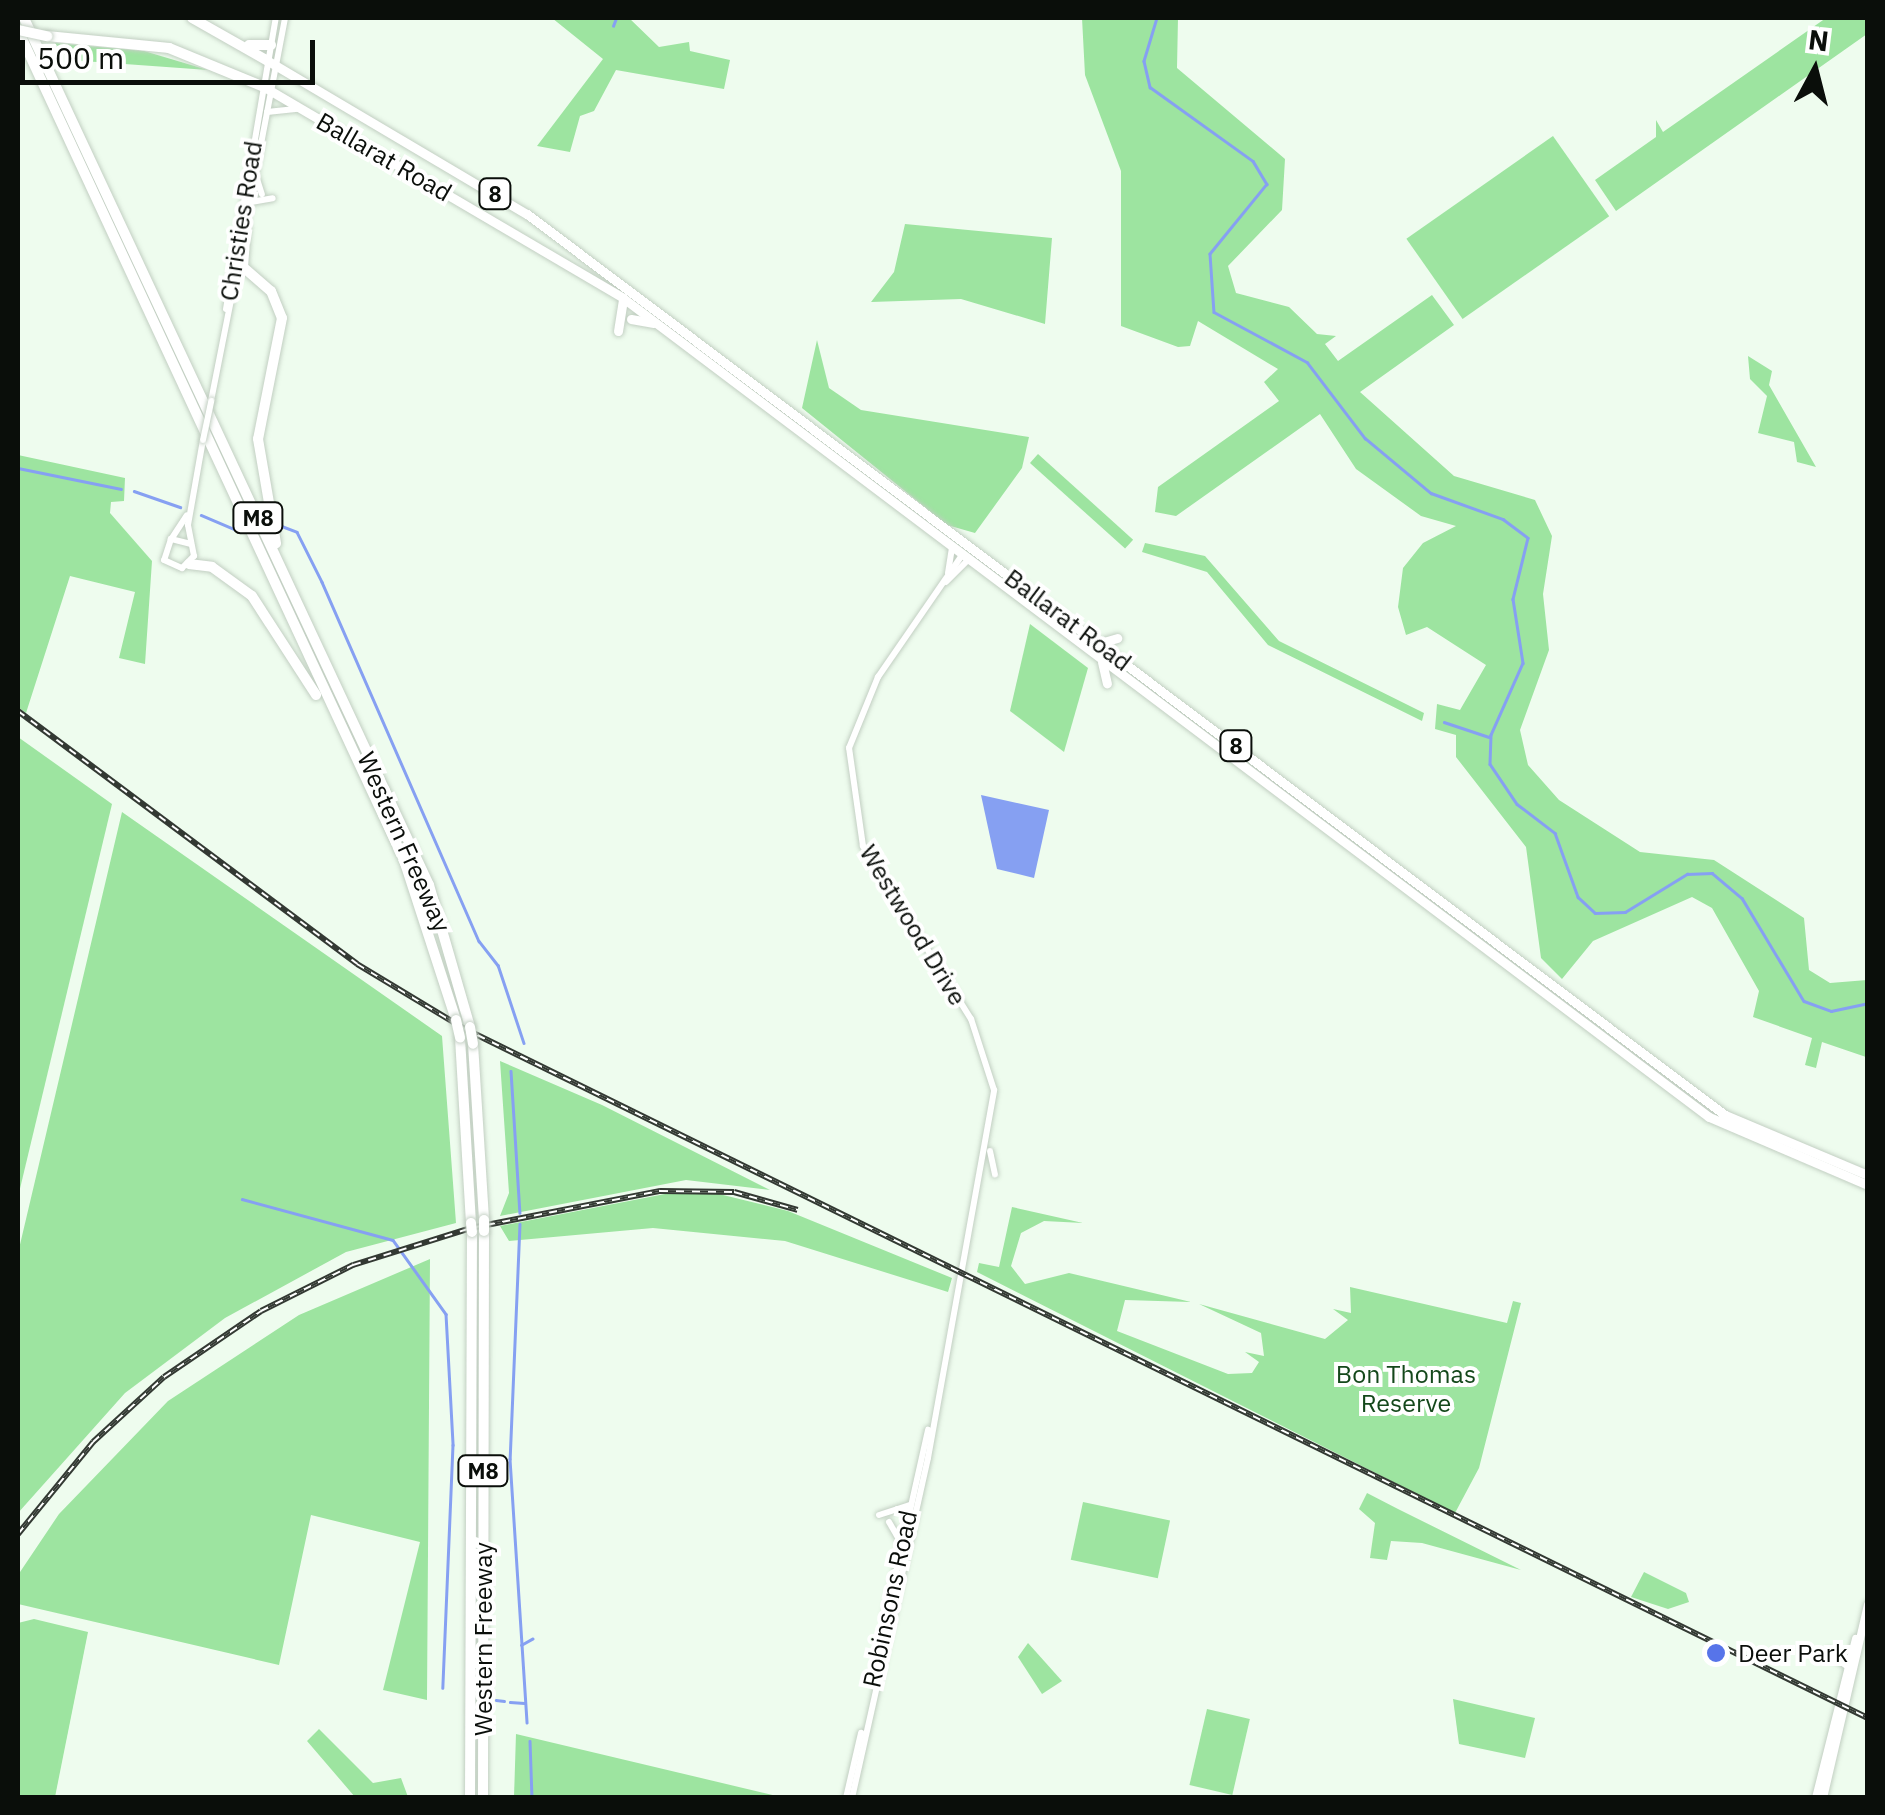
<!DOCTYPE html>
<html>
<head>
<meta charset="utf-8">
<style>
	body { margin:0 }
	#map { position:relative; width:1885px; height:1815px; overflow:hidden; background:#eefcee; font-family:"IBM Plex Sans",sans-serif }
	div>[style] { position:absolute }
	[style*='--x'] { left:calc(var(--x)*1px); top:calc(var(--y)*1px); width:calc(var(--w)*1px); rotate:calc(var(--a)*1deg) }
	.green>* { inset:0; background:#9de4a0; transform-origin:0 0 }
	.water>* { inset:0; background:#86a0f2 }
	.stream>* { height:2.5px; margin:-1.25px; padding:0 1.25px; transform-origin:1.25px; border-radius:1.25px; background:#86a0f2 }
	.roads { filter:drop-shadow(0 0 2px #c2cfc2) drop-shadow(0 0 2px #c2cfc2) }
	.secondary>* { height:6px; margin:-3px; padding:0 3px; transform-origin:3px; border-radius:3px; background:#fff }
	.primary>* { height:8px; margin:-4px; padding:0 4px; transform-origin:4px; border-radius:4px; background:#fff }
	.trunk>* { height:9px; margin:-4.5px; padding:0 4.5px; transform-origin:4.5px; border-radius:4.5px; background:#fff }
	.motorway>* { height:10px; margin:-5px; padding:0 5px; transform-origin:5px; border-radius:5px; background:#fff }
	.rail>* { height:6px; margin-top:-3px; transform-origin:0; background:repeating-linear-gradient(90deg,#fff 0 8px,#333933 0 16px); box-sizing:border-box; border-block:2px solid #333933 }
	.bridges { filter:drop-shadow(0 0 2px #c2cfc2) drop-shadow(0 0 2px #c2cfc2) }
	.secondary-bridge>* { height:6px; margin:-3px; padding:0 3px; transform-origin:3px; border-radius:3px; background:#fff }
	.motorway-bridge>* { height:10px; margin:-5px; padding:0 5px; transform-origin:5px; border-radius:5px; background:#fff }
	.dots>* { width:28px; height:28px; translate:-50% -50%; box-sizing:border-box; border:5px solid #fff; border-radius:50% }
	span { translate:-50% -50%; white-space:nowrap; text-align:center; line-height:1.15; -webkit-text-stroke:8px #fff; paint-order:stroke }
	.shield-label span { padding:2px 8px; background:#fff; border:2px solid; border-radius:8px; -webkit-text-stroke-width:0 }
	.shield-label { font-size:22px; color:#0a0e0a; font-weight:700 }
	.street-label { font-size:25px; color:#0a0e0a }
	.park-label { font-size:25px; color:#14481b }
	.poi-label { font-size:25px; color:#0a0e0a }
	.left { translate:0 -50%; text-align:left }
	.frame { position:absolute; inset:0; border:20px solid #0a0e0a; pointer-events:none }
	.north { position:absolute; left:1765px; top:20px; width:100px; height:100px; -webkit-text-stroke:8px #fff; paint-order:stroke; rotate:7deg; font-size:28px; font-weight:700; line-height:40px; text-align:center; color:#0a0e0a }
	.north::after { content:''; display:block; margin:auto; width:35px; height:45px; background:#0a0e0a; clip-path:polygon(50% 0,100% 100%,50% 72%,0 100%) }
	.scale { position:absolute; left:20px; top:40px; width:295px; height:45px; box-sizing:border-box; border:5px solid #0a0e0a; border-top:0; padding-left:12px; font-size:30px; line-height:35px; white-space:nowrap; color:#0a0e0a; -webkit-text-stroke:8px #fff; paint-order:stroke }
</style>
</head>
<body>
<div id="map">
	<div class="green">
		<div style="clip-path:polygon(552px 18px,629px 18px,659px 47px,689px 42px,690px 51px,730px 60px,724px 89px,616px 70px,594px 111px,580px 116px,570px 152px,537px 146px,603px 59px)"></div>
		<div style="clip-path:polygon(1082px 18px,1178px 18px,1177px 68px,1285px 159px,1282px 210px,1228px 266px,1236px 293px,1289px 307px,1317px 334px,1336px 336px,1325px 344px,1338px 361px,1432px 295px,1454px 325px,1360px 392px,1454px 476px,1535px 500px,1552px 536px,1543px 594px,1549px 650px,1520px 730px,1528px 765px,1559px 800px,1640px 852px,1714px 860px,1804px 918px,1809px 970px,1830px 983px,1867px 980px,1866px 1057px,1822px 1042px,1816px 1068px,1805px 1065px,1812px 1038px,1753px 1017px,1759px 991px,1712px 908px,1692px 897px,1593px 941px,1562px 979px,1541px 958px,1526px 847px,1456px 757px,1456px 735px,1435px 729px,1437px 704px,1460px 710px,1486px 665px,1427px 627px,1406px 635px,1398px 607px,1403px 568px,1423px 543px,1456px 526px,1421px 516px,1356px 469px,1320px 414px,1176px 516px,1155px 512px,1158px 487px,1279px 401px,1264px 382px,1278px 369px,1198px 321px,1190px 346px,1178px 347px,1121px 326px,1121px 171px,1085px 75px)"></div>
		<div style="clip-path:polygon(1826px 18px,1867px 18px,1867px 34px,1616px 211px,1595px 180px,1656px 137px,1656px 120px,1663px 132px)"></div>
		<div style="clip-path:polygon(55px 43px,144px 51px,208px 70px,69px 60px)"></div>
		<div style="left:1553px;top:136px;width:98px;height:179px;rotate:55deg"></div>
		<div style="clip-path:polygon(905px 224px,1052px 238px,1045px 324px,961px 299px,871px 302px,894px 272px)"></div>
		<div style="clip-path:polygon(817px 340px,829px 388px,861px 410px,1029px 437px,1022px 468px,975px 533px,947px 525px,802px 408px)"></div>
		<div style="clip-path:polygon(1748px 356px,1772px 371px,1769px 385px,1816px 467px,1797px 462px,1794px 442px,1758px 433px,1767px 396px,1750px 379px)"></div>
		<div style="left:1038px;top:454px;width:128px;height:12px;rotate:42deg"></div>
		<div style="clip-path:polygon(18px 455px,125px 478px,124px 501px,111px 502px,110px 513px,152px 561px,145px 664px,119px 658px,135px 592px,70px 576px,26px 713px,18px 707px)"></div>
		<div style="clip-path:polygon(1145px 543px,1205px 556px,1279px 641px,1424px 713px,1422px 721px,1268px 645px,1207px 572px,1142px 552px)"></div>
		<div style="clip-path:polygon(1030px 624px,1088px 668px,1064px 752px,1010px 711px)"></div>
		<div style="clip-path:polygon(18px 737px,112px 804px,18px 1197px)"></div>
		<div style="clip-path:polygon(122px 812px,442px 1036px,456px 1223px,346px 1252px,225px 1318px,125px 1393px,18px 1513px,18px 1253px)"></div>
		<div style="clip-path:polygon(500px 1061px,602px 1105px,770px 1190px,686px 1180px,500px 1216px,509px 1193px)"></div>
		<div style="clip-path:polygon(665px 1194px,719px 1194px,788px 1211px,952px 1278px,948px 1292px,785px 1241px,653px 1228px,509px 1241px,500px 1226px)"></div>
		<div style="clip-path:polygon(1012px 1207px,1083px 1223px,1044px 1221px,1021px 1233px,1011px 1266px,1025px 1284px,1069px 1273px,1191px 1302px,1125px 1300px,1117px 1331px,1228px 1374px,1252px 1373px,1259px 1362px,1245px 1352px,1264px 1356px,1261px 1333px,1199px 1304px,1325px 1339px,1348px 1320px,1333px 1309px,1351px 1313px,1350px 1287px,1507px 1323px,1513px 1301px,1521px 1303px,1479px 1468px,1455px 1513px,977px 1272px,979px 1263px,999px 1267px)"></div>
		<div style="clip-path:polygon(430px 1259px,427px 1700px,383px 1690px,420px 1542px,311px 1515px,279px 1665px,18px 1604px,18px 1575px,59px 1514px,168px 1401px,299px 1315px)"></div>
		<div style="clip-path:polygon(1367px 1493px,1398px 1509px,1521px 1570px,1422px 1543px,1391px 1541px,1387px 1560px,1370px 1558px,1375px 1523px,1359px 1509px)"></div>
		<div style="left:1083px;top:1502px;width:89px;height:59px;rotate:12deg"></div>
		<div style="clip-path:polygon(1644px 1572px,1686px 1593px,1689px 1602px,1668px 1609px,1631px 1597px)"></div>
		<div style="clip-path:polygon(34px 1619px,88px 1632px,55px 1797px,18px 1797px,18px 1623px)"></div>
		<div style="clip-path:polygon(1028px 1643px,1062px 1681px,1042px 1694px,1018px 1657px)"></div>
		<div style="clip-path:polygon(1453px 1699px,1535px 1718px,1525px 1758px,1459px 1744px)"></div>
		<div style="left:1207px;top:1709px;width:44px;height:78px;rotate:13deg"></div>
		<div style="clip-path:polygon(319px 1729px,373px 1783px,401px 1778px,408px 1797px,355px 1797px,307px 1741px)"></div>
		<div style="clip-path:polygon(516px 1734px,781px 1797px,514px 1797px)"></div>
	</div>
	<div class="water">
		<div style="clip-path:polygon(981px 795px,1049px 810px,1034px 878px,997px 869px)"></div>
	</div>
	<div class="stream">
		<div style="--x:1157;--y:18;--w:45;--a:106.8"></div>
		<div style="--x:1144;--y:61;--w:27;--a:77"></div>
		<div style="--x:1150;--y:87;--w:127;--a:35.7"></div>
		<div style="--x:1253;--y:161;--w:27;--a:59"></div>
		<div style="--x:1267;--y:184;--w:90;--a:129.2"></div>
		<div style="--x:1210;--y:254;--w:58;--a:86.1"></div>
		<div style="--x:1214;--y:312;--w:106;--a:28.3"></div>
		<div style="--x:1307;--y:362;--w:96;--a:52.7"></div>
		<div style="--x:1365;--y:438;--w:86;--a:39.8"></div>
		<div style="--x:1431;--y:493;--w:77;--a:19.9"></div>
		<div style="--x:1503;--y:519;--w:31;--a:37"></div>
		<div style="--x:1528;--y:538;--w:63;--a:103.8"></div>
		<div style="--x:1513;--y:599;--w:65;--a:81.1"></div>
		<div style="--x:1523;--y:663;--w:79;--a:114"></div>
		<div style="--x:1491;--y:735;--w:29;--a:92"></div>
		<div style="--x:1490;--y:764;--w:48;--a:56"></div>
		<div style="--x:1517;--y:804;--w:48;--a:37.3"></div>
		<div style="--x:1555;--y:833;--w:68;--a:70.2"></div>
		<div style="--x:1578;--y:897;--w:23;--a:43"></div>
		<div style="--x:1595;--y:913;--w:30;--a:-2"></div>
		<div style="--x:1625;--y:912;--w:73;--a:-31.5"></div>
		<div style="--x:1687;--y:874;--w:25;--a:-2"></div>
		<div style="--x:1712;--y:873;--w:39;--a:40"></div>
		<div style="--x:1742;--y:898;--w:120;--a:59"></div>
		<div style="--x:1804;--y:1001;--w:29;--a:20"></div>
		<div style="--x:1831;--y:1011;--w:38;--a:-12"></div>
		<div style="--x:613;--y:26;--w:9;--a:-69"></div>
		<div style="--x:18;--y:468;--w:105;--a:11.5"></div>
		<div style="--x:134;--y:491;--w:49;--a:19.2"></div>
		<div style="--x:201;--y:515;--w:39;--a:23"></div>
		<div style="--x:279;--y:525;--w:19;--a:21"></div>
		<div style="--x:297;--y:532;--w:56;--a:63.4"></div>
		<div style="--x:322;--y:582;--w:392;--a:66.4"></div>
		<div style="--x:479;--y:941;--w:31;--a:52"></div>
		<div style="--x:498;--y:965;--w:82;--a:71.6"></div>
		<div style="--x:1444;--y:722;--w:47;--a:18.4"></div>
		<div style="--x:511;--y:1071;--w:142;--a:86.4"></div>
		<div style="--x:242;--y:1199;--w:156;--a:15.2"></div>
		<div style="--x:393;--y:1240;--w:91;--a:54.4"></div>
		<div style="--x:446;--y:1314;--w:131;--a:86.9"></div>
		<div style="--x:453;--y:1445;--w:243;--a:92.4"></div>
		<div style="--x:520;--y:1224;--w:235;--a:92.4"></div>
		<div style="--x:510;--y:1459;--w:264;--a:86.3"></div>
		<div style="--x:521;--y:1645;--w:13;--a:-29"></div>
		<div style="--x:496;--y:1700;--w:8;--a:7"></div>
		<div style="--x:510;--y:1702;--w:14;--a:4"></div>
		<div style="--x:530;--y:1741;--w:57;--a:88"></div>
	</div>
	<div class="roads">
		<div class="secondary">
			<div style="--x:267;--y:112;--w:31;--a:-6"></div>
			<div style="--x:256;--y:176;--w:19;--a:72"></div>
			<div style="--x:251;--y:202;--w:22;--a:-10"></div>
			<div style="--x:245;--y:228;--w:214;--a:-79.2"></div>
			<div style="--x:226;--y:309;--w:295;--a:-80.3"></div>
			<div style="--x:211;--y:401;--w:144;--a:-78.8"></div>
			<div style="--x:172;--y:538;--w:27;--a:-57"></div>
			<div style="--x:191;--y:544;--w:21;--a:-166"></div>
			<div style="--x:171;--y:539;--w:22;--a:108"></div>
			<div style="--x:164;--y:560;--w:20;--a:24"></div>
			<div style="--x:182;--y:568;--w:17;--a:-45"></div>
			<div style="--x:194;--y:556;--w:32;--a:-101"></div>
			<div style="--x:188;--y:525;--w:86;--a:-80"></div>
			<div style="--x:948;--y:573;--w:26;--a:-81"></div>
			<div style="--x:946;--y:582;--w:33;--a:-45"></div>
			<div style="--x:990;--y:1151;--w:24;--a:78"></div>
			<div style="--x:879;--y:1515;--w:33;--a:-18"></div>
			<div style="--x:889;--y:1522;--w:24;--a:60"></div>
			<div style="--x:886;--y:1618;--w:193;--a:-77.4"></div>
			<div style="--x:846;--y:1798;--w:67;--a:-77"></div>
			<div style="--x:852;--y:1798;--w:348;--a:-77.4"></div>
			<div style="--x:928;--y:1458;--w:374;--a:-79.8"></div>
			<div style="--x:994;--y:1090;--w:75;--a:-107.9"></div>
			<div style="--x:971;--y:1019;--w:204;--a:-122"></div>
			<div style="--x:863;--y:846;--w:99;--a:-98.1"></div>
			<div style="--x:849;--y:748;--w:77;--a:-67.8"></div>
			<div style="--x:878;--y:677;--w:150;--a:-55.4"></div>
		</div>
		<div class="primary">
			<div style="--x:1829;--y:1652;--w:24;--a:36"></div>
			<div style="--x:1816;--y:1798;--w:164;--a:-75.9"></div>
			<div style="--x:1823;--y:1798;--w:198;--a:-76.9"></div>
		</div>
		<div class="trunk">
			<div style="--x:268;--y:61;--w:301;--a:30.6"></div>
			<div style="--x:527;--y:214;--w:1499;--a:36.95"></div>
			<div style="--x:1725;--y:1115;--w:155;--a:22.8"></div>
			<div style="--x:264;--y:87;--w:416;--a:30.4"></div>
			<div style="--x:623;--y:298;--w:1360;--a:37.02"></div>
			<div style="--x:1709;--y:1117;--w:173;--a:23.2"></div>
			<div style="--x:631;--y:319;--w:23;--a:10"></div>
			<div style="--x:618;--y:331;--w:33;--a:-81"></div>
			<div style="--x:1100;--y:643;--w:18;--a:-16"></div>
			<div style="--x:1102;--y:662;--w:22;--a:77"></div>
		</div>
		<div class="motorway">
			<div style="--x:24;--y:18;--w:957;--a:64.96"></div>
			<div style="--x:429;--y:885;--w:148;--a:73.9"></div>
			<div style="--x:192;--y:18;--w:87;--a:29.5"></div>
			<div style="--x:18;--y:30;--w:915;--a:65.06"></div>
			<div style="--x:404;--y:860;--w:168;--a:72"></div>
			<div style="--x:47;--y:36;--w:123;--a:5.6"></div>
			<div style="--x:169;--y:48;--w:103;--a:22.3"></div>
			<div style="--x:249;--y:45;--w:22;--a:0"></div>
			<div style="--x:246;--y:226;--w:41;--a:94.2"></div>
			<div style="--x:243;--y:267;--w:37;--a:41"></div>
			<div style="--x:271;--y:291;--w:29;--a:68"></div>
			<div style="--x:282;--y:318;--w:123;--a:101.2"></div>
			<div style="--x:258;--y:439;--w:106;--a:80.2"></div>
			<div style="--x:189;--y:564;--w:23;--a:7"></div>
			<div style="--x:212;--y:567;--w:49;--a:35.9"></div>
			<div style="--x:252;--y:596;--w:118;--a:57.1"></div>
			<div style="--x:460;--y:1038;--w:185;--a:86.6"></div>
			<div style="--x:473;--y:1044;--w:176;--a:86.4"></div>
			<div style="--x:470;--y:1798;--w:566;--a:-89.8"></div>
			<div style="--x:483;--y:1798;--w:567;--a:-89.9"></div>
		</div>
	</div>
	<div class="rail">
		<div style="--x:18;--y:711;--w:423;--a:36.7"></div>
		<div style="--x:357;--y:964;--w:124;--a:31.1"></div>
		<div style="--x:463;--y:1028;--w:1565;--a:26.16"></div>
		<div style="--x:18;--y:1534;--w:119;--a:-50.8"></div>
		<div style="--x:93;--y:1442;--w:96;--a:-42.5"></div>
		<div style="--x:164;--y:1377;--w:117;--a:-34.2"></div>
		<div style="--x:261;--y:1311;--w:103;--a:-26.6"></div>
		<div style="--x:353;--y:1265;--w:124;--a:-17.4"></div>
		<div style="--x:471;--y:1228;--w:193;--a:-11.1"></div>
		<div style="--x:660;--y:1191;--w:74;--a:0.8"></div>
		<div style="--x:734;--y:1192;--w:66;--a:15.7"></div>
	</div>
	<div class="bridges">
		<div class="secondary-bridge">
			<div style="--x:203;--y:440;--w:40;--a:-78"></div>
		</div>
		<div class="motorway-bridge">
			<div style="--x:18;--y:30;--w:30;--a:12"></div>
			<div style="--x:456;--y:1020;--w:18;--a:77"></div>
			<div style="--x:470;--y:1027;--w:17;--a:80"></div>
			<div style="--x:484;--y:1220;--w:11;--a:90"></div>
			<div style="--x:471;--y:1223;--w:9;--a:84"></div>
		</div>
	</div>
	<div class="dots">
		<div style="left:1716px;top:1653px;background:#5774e9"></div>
	</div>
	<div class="shield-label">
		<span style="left:495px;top:194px">8</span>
		<span style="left:258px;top:518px">M8</span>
		<span style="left:1236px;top:746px">8</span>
		<span style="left:483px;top:1471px">M8</span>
	</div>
	<div class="street-label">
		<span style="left:384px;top:157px;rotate:30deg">Ballarat Road</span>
		<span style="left:241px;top:221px;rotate:-81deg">Christies Road</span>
		<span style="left:1068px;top:620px;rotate:37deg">Ballarat Road</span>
		<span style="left:404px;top:842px;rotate:66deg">Western Freeway</span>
		<span style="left:913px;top:925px;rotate:59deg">Westwood Drive</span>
		<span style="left:890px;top:1599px;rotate:-78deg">Robinsons Road</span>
		<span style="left:483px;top:1639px;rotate:-90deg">Western Freeway</span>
	</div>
	<div class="park-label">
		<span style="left:1406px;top:1389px">Bon Thomas<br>Reserve</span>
	</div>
	<div class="poi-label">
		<span class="left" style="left:1738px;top:1653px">Deer Park</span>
	</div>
	<div class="frame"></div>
	<div class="north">N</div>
	<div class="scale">500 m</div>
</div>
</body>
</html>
